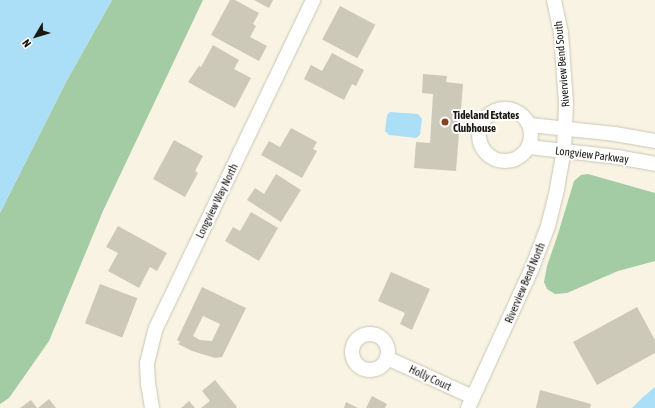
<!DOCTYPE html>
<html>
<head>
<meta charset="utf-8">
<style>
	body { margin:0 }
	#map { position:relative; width:655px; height:408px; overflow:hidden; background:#f8f3e2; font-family:"Asap Condensed",sans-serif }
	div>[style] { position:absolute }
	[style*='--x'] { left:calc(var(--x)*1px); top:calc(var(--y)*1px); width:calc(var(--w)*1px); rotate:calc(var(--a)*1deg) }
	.green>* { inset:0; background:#a3cca4 }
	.water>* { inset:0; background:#abdef7 }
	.building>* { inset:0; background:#cdc9b8; transform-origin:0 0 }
	.roads { filter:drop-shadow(0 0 1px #cac6b5) drop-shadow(0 0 1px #cac6b5) }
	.minor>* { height:14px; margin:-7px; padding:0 7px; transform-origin:7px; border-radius:7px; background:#fff }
	.minor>.ring { margin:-7px; padding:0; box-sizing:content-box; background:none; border:14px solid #fff; border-radius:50% }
	.dots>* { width:11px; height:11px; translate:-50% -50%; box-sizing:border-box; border:2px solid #fff; border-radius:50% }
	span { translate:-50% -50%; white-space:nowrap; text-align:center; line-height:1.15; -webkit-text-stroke:4px #fff; paint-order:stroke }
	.street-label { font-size:11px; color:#1a1812 }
	.poi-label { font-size:11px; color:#1a1812; font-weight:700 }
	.left { translate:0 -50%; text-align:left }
	.north { position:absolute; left:16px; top:16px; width:40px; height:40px; -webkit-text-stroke:3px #fff; paint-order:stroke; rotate:232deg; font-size:11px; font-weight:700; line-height:16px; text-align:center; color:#1a1812 }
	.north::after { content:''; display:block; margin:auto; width:14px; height:18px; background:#1a1812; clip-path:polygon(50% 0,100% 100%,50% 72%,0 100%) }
</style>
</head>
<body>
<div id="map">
	<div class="green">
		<div style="clip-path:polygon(112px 0,203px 0,103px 211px,49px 341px,9px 398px,0 404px,0 213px,67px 80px)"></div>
		<div style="clip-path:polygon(588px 174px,655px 193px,655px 261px,618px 271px,567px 293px,555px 294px,547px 289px,544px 282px,547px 266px,558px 234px,574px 181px,581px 175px)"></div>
	</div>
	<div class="water">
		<div style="clip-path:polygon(0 0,112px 0,67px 80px,0 213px)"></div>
		<div style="clip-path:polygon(390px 112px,418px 114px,422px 119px,420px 135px,416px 138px,389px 135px,385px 131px,387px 115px)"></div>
		<div style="clip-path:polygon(655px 387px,655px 408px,632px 408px,643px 397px)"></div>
	</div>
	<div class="building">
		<div style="clip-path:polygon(230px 0,235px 0,259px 13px,253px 24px,256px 26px,250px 37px,267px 46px,259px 61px,211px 35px)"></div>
		<div style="clip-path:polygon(254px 0,273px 0,269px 8px)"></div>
		<div style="left:340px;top:6px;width:40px;height:38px;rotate:28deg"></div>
		<div style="clip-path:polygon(213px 45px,239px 60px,234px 69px,251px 78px,235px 108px,188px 82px,199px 66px,201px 67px)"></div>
		<div style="clip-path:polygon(332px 53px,364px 70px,356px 86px,352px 84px,344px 100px,304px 79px,311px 65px,322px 71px)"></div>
		<div style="clip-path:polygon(423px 74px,447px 76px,446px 82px,463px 84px,456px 171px,414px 168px,416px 142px,430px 143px,433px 94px,422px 93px)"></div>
		<div style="clip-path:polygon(291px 128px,317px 142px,313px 149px,317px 151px,302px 178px,261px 155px,269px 141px,280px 147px)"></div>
		<div style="clip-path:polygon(174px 140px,203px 156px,195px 171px,198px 173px,185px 197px,153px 179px)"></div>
		<div style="clip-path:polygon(276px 174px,301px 190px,281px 222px,247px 200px,255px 188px,264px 194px)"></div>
		<div style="clip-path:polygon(251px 212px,278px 228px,259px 261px,225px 241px,233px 227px,240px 231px)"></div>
		<div style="clip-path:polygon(118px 226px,167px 253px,157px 271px,150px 267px,139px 288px,108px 271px,118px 253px,106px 247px)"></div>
		<div style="clip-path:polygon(391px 272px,430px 289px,412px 330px,400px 324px,405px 313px,378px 301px)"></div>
		<div style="left:100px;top:284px;width:40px;height:42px;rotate:21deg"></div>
		<div style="clip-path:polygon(evenodd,202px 287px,246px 308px,222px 357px,215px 358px,192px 351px,178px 344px,180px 342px,177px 340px,202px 287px,203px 316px,220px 324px,212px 341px,200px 340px,193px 336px,203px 316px)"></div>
		<div style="clip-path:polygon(637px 307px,655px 340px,655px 353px,597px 385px,573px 342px)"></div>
		<div style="clip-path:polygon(215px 380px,237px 407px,236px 408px,201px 408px,210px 401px,202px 391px)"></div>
		<div style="clip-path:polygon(540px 390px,591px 404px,590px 408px,536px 408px)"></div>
		<div style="clip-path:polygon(372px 396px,387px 404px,385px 408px,366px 408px)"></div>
		<div style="clip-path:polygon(49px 399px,56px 408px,38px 408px)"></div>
		<div style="clip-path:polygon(31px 400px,37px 408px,20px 408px)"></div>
		<div style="clip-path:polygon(189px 401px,195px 408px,181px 408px)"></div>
		<div style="clip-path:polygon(346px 402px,358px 408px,344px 408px)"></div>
	</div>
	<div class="roads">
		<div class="minor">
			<div class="ring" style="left:479px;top:109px;width:38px;height:38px"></div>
			<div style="--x:530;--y:125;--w:85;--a:6"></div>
			<div style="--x:615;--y:134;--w:41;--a:9.9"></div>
			<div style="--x:529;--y:147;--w:89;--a:6.5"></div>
			<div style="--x:617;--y:157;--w:39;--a:10"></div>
			<div class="ring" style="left:352px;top:334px;width:22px;height:22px"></div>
			<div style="--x:387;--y:358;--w:94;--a:24.4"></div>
			<div style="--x:152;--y:408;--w:24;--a:-99"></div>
			<div style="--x:148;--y:384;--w:21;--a:-93"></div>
			<div style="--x:147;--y:363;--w:36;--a:-76"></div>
			<div style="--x:156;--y:328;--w:364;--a:-64.4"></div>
			<div style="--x:468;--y:408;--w:154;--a:-65.4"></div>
			<div style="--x:532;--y:268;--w:45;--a:-69.1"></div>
			<div style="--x:548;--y:226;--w:38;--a:-76"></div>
			<div style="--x:557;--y:189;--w:39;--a:-80"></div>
			<div style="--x:564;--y:151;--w:48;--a:-87.6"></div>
			<div style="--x:566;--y:103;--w:70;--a:-94.1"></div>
			<div style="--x:561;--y:33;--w:34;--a:-102"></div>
		</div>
	</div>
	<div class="dots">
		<div style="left:445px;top:122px;background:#89421e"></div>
	</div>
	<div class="street-label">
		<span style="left:562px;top:64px;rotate:-95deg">Riverview Bend South</span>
		<span style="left:592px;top:155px;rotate:7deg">Longview Parkway</span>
		<span style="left:217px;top:201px;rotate:-64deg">Longview Way North</span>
		<span style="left:525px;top:283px;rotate:-67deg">Riverview Bend North</span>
		<span style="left:430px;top:378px;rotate:25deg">Holly Court</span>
	</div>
	<div class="poi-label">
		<span class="left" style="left:453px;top:122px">Tideland Estates<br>Clubhouse</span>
	</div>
	<div class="north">N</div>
</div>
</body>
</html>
